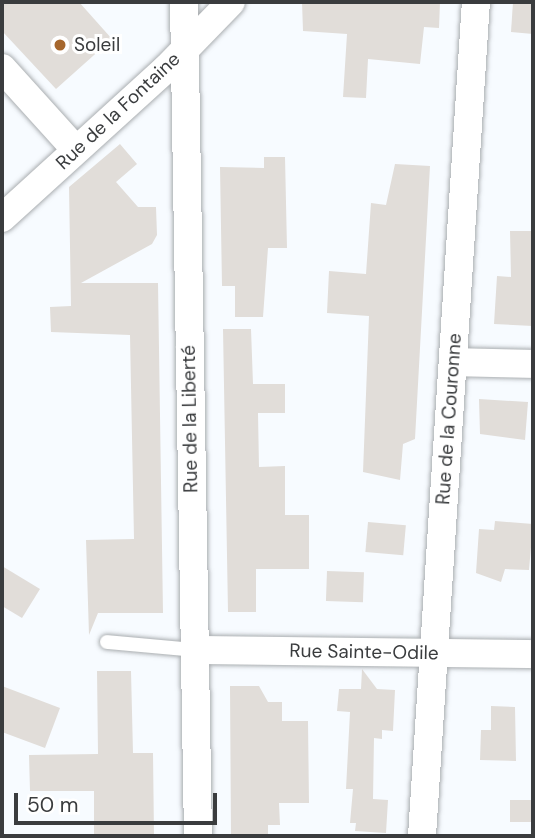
<!DOCTYPE html>
<html>
<head>
<meta charset="utf-8">
<style>
	body { margin:0 }
	#map { position:relative; width:535px; height:838px; overflow:hidden; background:#f7fbff; font-family:"DM Sans",sans-serif }
	div>[style] { position:absolute }
	[style*='--x'] { left:calc(var(--x)*1px); top:calc(var(--y)*1px); width:calc(var(--w)*1px); rotate:calc(var(--a)*1deg) }
	.building>* { inset:0; background:#e1ddd9; transform-origin:0 0 }
	.roads { filter:drop-shadow(0 0 2px #aaaeb1) drop-shadow(0 0 2px #aaaeb1) }
	.service>* { height:14px; margin:-7px; padding:0 7px; transform-origin:7px; border-radius:7px; background:#fff }
	.minor>* { height:28px; margin:-14px; padding:0 14px; transform-origin:14px; border-radius:14px; background:#fff }
	.dots>* { width:19px; height:19px; translate:-50% -50%; box-sizing:border-box; border:4px solid #fff; border-radius:50% }
	span { translate:-50% -50%; white-space:nowrap; text-align:center; line-height:1.15; -webkit-text-stroke:6px #fff; paint-order:stroke }
	.poi-label { font-size:19px; color:#3a3c3e }
	.left { translate:0 -50%; text-align:left }
	.street-label { font-size:19px; color:#3a3c3e }
	.frame { position:absolute; inset:0; border:4px solid #3a3c3e; pointer-events:none }
	.scale { position:absolute; left:14px; top:793px; width:203px; height:32px; box-sizing:border-box; border:4px solid #3a3c3e; border-top:0; padding-left:9px; font-size:21px; line-height:24px; white-space:nowrap; color:#3a3c3e; -webkit-text-stroke:5px #fff; paint-order:stroke }
</style>
</head>
<body>
<div id="map">
	<div class="building">
		<div style="clip-path:polygon(2px 2px,79px 2px,112px 39px,56px 89px,2px 31px)"></div>
		<div style="clip-path:polygon(302px 2px,440px 2px,439px 28px,424px 27px,420px 64px,368px 59px,366px 98px,343px 97px,347px 34px,303px 31px)"></div>
		<div style="clip-path:polygon(513px 2px,533px 2px,533px 34px,511px 32px)"></div>
		<div style="clip-path:polygon(120px 144px,137px 164px,116px 182px,138px 207px,156px 207px,157px 235px,152px 244px,81px 283px,158px 283px,163px 613px,98px 613px,89px 635px,86px 540px,134px 539px,130px 335px,51px 332px,50px 307px,71px 306px,69px 187px)"></div>
		<div style="clip-path:polygon(264px 157px,285px 157px,287px 248px,268px 248px,263px 317px,235px 317px,235px 286px,222px 286px,220px 167px,264px 168px)"></div>
		<div style="clip-path:polygon(395px 164px,430px 166px,415px 439px,403px 444px,400px 480px,363px 472px,369px 316px,327px 313px,329px 271px,366px 274px,371px 203px,386px 205px)"></div>
		<div style="clip-path:polygon(510px 231px,533px 231px,533px 326px,494px 324px,497px 276px,511px 277px)"></div>
		<div style="clip-path:polygon(223px 329px,251px 329px,253px 384px,285px 384px,285px 413px,258px 413px,259px 467px,285px 466px,285px 515px,309px 515px,309px 569px,256px 569px,256px 612px,228px 612px)"></div>
		<div style="clip-path:polygon(479px 399px,528px 402px,525px 440px,480px 434px)"></div>
		<div style="clip-path:polygon(495px 521px,533px 524px,529px 570px,505px 569px,501px 582px,476px 573px,479px 529px,494px 530px)"></div>
		<div style="left:368px;top:522px;width:38px;height:30px;rotate:5deg"></div>
		<div style="clip-path:polygon(2px 566px,40px 589px,22px 618px,2px 606px)"></div>
		<div style="left:327px;top:571px;width:37px;height:30px;rotate:2deg"></div>
		<div style="clip-path:polygon(362px 669px,377px 689px,395px 690px,393px 731px,382px 730px,382px 739px,374px 738px,373px 799px,388px 800px,386px 833px,355px 831px,356px 823px,350px 823px,353px 789px,346px 789px,350px 712px,337px 711px,339px 689px,361px 689px)"></div>
		<div style="clip-path:polygon(97px 671px,131px 671px,133px 753px,153px 753px,154px 836px,94px 836px,94px 791px,30px 791px,29px 755px,98px 754px)"></div>
		<div style="clip-path:polygon(2px 686px,60px 708px,45px 748px,2px 732px)"></div>
		<div style="clip-path:polygon(230px 686px,259px 686px,268px 702px,282px 702px,282px 721px,308px 721px,309px 803px,279px 803px,280px 825px,268px 825px,268px 836px,231px 836px)"></div>
		<div style="clip-path:polygon(491px 706px,515px 707px,516px 761px,480px 760px,481px 730px,491px 730px)"></div>
		<div style="left:510px;top:800px;width:23px;height:22px"></div>
	</div>
	<div class="roads">
		<div class="service">
			<div style="--x:107;--y:642;--w:88;--a:5.2"></div>
		</div>
		<div class="minor">
			<div style="--x:184;--y:2;--w:834;--a:89.04"></div>
			<div style="--x:2;--y:68;--w:110;--a:47.9"></div>
			<div style="--x:2;--y:218;--w:222;--a:-42.3"></div>
			<div style="--x:166;--y:69;--w:93;--a:-45.9"></div>
			<div style="--x:453;--y:362;--w:80;--a:1.4"></div>
			<div style="--x:195;--y:650;--w:338;--a:0.7"></div>
			<div style="--x:422;--y:836;--w:836;--a:-86.3"></div>
		</div>
	</div>
	<div class="dots">
		<div style="left:60px;top:45px;background:#a6672d"></div>
	</div>
	<div class="poi-label">
		<span class="left" style="left:74px;top:45px">Soleil</span>
	</div>
	<div class="street-label">
		<span style="left:118px;top:111px;rotate:-43deg">Rue de la Fontaine</span>
		<span style="left:190px;top:419px;rotate:-91deg">Rue de la Liberté</span>
		<span style="left:449px;top:419px;rotate:-86deg">Rue de la Couronne</span>
		<span style="left:364px;top:652px;rotate:1deg">Rue Sainte-Odile</span>
	</div>
	<div class="frame"></div>
	<div class="scale">50 m</div>
</div>
</body>
</html>
